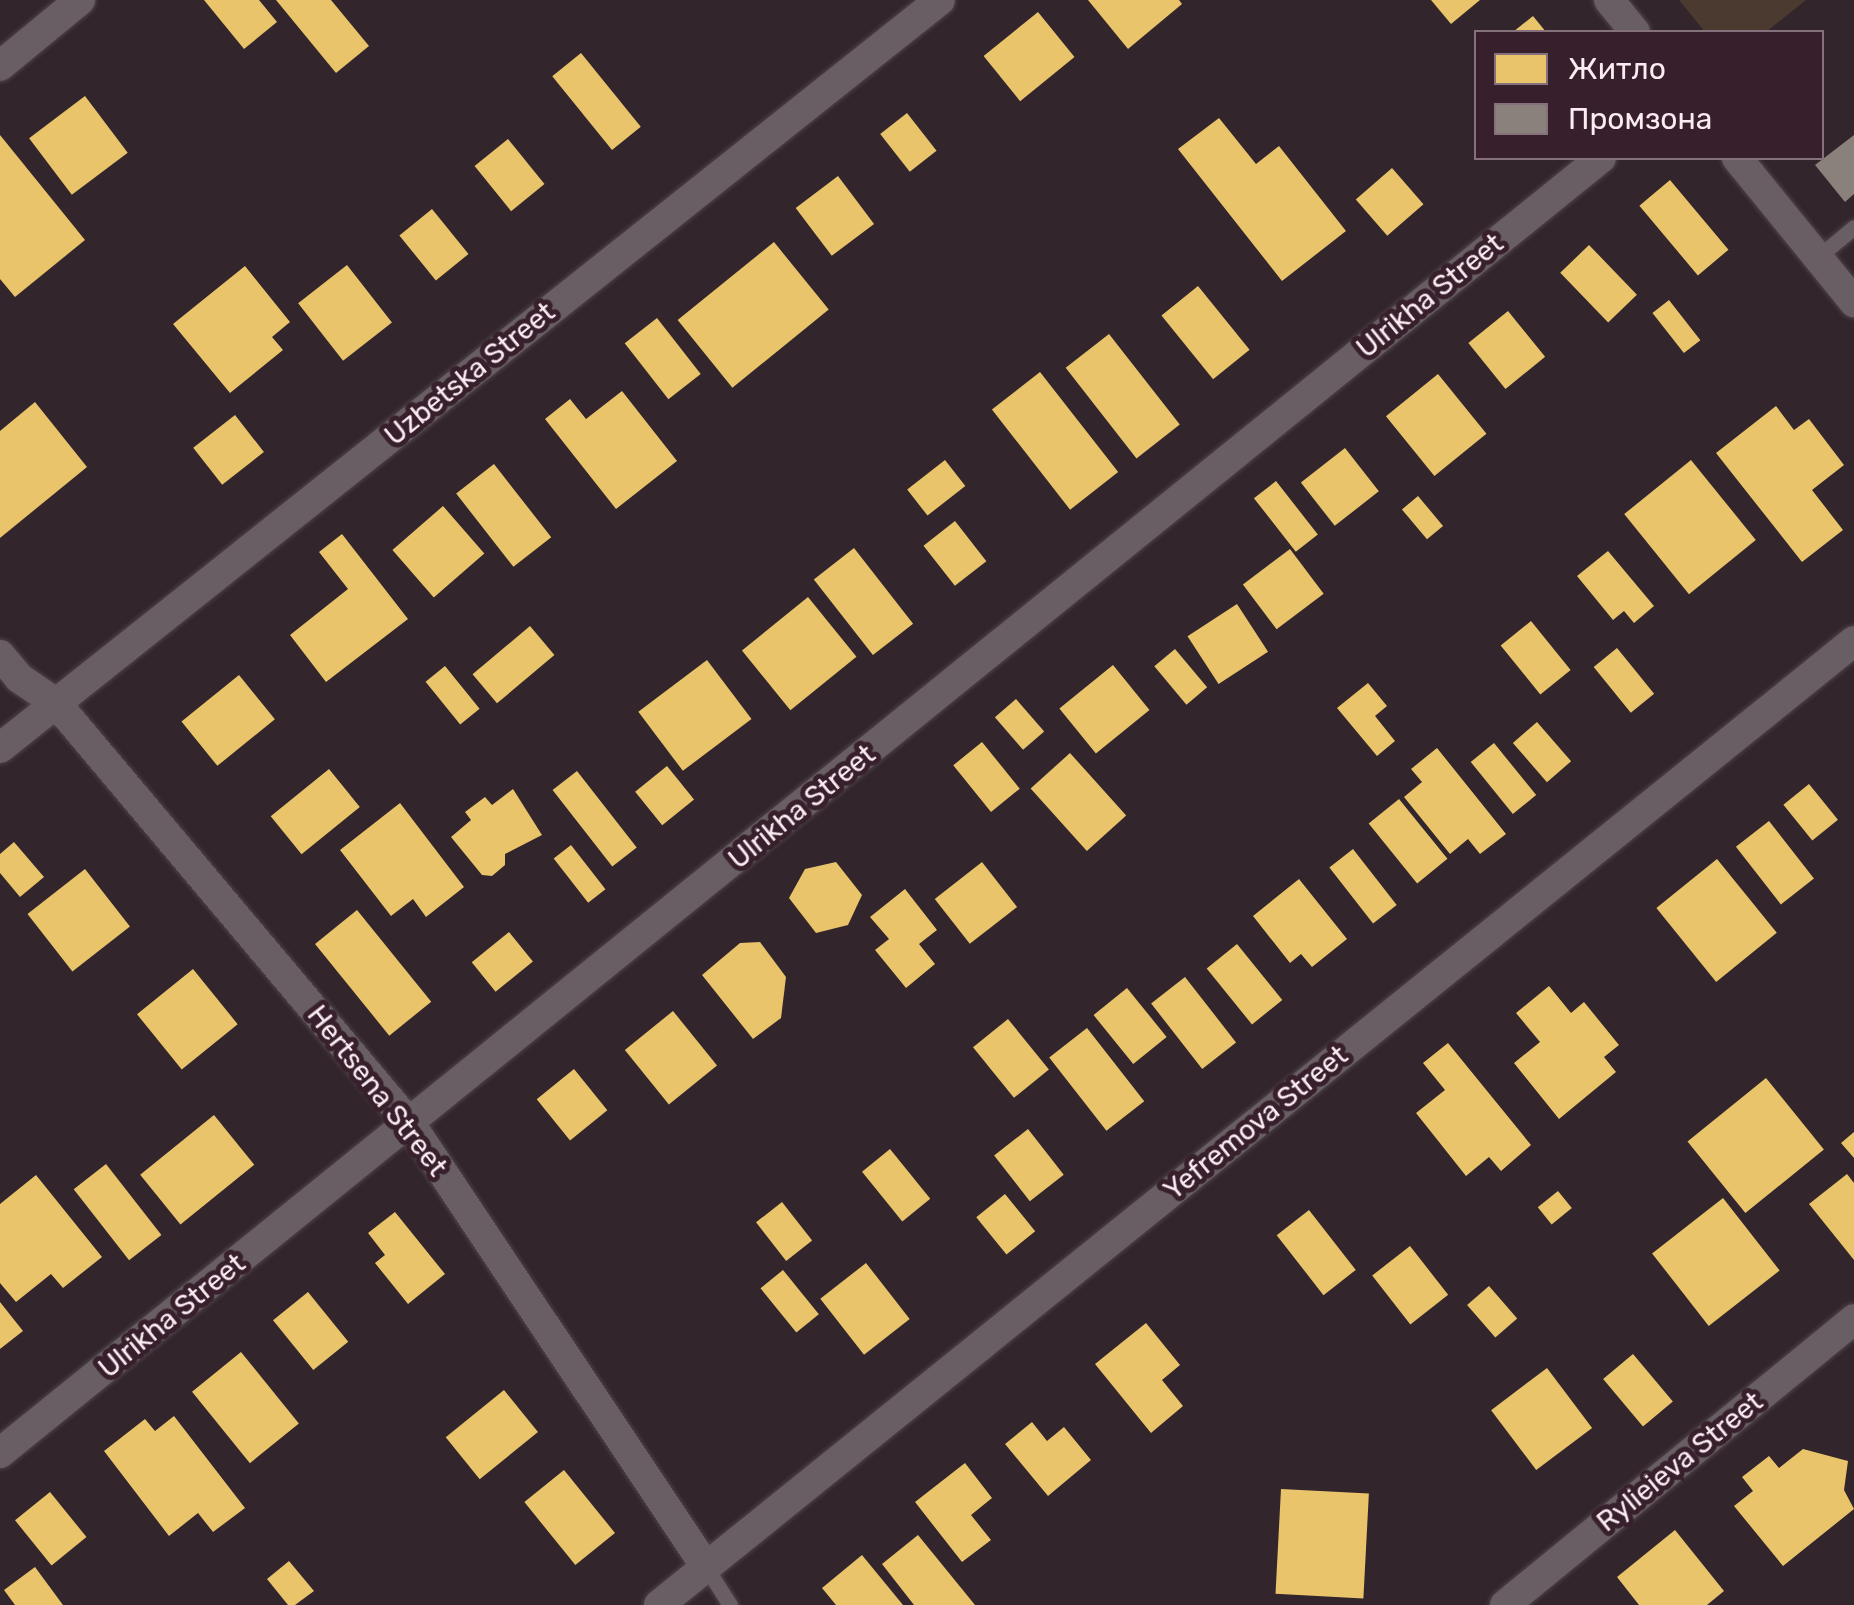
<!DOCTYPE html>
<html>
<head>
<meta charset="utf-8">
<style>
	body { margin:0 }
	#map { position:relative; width:1854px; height:1605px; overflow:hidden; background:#32252c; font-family:Rubik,sans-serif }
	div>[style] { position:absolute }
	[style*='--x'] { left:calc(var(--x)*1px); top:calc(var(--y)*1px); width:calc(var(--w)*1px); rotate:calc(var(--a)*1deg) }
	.green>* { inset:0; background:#4b3a30 }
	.homes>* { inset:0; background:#e9c46a; transform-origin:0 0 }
	.industry>* { inset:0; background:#8a817c }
	.roads { filter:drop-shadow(0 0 2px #4e4349) drop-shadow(0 0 2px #4e4349) }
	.lane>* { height:15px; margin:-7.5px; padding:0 7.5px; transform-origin:7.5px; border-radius:7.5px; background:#685e63 }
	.street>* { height:30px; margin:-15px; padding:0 15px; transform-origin:15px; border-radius:15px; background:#685e63 }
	span { translate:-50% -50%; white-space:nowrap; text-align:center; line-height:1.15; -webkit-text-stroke:10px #37202c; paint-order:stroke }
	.street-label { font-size:28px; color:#fbebf3 }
	.legend { position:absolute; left:1474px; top:30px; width:350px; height:130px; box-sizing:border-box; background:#37202c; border:2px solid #85717c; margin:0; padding:12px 18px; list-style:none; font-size:30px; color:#fbebf3 }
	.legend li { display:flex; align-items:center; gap:20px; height:50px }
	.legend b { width:50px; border:2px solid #85717c }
</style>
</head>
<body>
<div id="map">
	<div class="green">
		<div style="clip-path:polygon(1679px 0,1806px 0,1766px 32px,1705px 32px)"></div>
	</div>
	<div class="homes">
		<div style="clip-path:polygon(204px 0,259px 0,277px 22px,244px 49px)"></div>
		<div style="clip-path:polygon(276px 0,331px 0,369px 46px,336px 73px)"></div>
		<div style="clip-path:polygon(1088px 0,1179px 0,1182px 4px,1128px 49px)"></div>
		<div style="clip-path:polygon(1431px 0,1480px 0,1451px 24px)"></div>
		<div style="left:1038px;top:12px;width:58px;height:70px;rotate:51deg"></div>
		<div style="clip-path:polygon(1533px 16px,1546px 32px,1513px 32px)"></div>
		<div style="left:581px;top:53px;width:95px;height:37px;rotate:51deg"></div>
		<div style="left:85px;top:96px;width:71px;height:70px;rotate:53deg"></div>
		<div style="left:907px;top:113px;width:48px;height:34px;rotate:52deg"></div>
		<div style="clip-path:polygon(1219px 118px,1256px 164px,1279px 146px,1346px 231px,1282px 281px,1178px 149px)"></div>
		<div style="clip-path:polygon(0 135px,85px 240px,15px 297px,0 279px)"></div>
		<div style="left:508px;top:139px;width:58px;height:43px;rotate:51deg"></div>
		<div style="left:1392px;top:168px;width:48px;height:48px;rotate:49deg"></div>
		<div style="left:838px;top:176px;width:60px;height:53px;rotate:53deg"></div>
		<div style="left:1670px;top:180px;width:91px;height:40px;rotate:50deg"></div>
		<div style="left:432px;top:209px;width:58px;height:42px;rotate:51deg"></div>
		<div style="left:774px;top:242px;width:87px;height:124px;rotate:51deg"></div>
		<div style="left:1589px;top:245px;width:69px;height:40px;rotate:46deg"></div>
		<div style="left:347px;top:265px;width:73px;height:62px;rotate:52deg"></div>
		<div style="clip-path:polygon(245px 266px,290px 322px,272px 337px,283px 350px,230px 393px,173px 324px)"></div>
		<div style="left:1198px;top:286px;width:82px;height:47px;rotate:51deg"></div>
		<div style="left:1669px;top:300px;width:51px;height:21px;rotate:52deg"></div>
		<div style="left:1508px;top:311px;width:59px;height:51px;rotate:51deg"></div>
		<div style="left:657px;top:318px;width:71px;height:41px;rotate:52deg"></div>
		<div style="left:1109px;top:334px;width:115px;height:55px;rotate:52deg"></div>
		<div style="left:1040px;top:372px;width:127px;height:61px;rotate:52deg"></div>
		<div style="left:1438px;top:374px;width:77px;height:67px;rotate:51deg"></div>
		<div style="clip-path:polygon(622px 391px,677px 461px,616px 509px,545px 419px,570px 399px,586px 419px)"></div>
		<div style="clip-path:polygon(35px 402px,87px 467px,0 538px,0 431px)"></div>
		<div style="clip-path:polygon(1776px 406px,1794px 430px,1809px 419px,1844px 465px,1812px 490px,1843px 530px,1802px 562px,1716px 453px)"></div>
		<div style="left:235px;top:415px;width:47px;height:53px;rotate:52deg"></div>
		<div style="left:1345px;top:448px;width:55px;height:56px;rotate:52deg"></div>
		<div style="left:945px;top:460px;width:33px;height:48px;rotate:52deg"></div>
		<div style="left:1691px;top:460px;width:103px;height:86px;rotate:51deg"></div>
		<div style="left:494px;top:464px;width:93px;height:48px;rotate:52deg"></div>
		<div style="left:1276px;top:481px;width:68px;height:28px;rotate:52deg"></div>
		<div style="left:1418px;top:496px;width:39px;height:21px;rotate:50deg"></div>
		<div style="left:443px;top:506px;width:63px;height:67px;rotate:49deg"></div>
		<div style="left:955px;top:521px;width:51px;height:40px;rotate:52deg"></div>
		<div style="clip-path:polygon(342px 534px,408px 619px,326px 682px,290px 635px,348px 589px,319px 552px)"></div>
		<div style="left:854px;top:548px;width:96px;height:51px;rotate:52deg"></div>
		<div style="left:1290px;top:549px;width:56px;height:59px;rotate:53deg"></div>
		<div style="clip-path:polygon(1608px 551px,1654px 606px,1634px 623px,1624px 611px,1613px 620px,1577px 576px)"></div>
		<div style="left:808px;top:597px;width:77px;height:85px;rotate:51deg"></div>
		<div style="left:1237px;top:604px;width:57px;height:59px;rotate:57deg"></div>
		<div style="left:1531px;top:621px;width:63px;height:39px;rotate:51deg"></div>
		<div style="left:530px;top:626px;width:38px;height:75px;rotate:50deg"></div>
		<div style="left:1617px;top:648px;width:59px;height:30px;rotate:51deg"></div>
		<div style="left:1175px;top:649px;width:50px;height:27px;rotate:50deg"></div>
		<div style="left:707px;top:660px;width:74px;height:86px;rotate:53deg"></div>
		<div style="left:1113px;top:665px;width:58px;height:69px;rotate:51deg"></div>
		<div style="left:445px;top:666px;width:55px;height:25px;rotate:51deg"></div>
		<div style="left:239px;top:675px;width:57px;height:74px;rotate:51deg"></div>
		<div style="clip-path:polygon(1368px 683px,1387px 706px,1375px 716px,1395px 741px,1377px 756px,1337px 708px)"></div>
		<div style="left:1016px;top:699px;width:43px;height:28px;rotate:49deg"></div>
		<div style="left:1537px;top:722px;width:52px;height:32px;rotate:49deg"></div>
		<div style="left:982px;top:742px;width:60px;height:37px;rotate:51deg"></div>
		<div style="left:1494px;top:743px;width:67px;height:30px;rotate:51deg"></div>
		<div style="clip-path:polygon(1437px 748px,1506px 834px,1480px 854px,1468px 839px,1450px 854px,1404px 797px,1422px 782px,1411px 769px)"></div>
		<div style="left:1070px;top:753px;width:84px;height:53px;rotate:48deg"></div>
		<div style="left:667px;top:766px;width:43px;height:41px;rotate:51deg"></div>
		<div style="left:329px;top:769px;width:49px;height:75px;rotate:51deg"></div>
		<div style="left:577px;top:771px;width:97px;height:31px;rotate:52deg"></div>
		<div style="left:1809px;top:784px;width:46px;height:33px;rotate:51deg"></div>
		<div style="clip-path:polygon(513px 789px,542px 835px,505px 854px,505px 865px,492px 876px,482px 875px,451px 837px,471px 820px,465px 812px,485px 797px,492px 805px)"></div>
		<div style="left:1399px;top:799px;width:77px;height:39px;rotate:51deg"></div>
		<div style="clip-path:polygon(400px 803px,464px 887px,426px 917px,413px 899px,391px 916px,340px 850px)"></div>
		<div style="left:1769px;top:821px;width:73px;height:42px;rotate:52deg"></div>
		<div style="clip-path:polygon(14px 842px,44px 877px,20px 897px,0 873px,0 854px)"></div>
		<div style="left:571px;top:845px;width:56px;height:22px;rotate:52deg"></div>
		<div style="left:1353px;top:849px;width:71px;height:30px;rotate:52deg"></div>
		<div style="left:1717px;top:859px;width:95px;height:78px;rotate:51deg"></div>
		<div style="clip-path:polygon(836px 862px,862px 895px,848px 925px,816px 933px,789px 898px,805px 869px)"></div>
		<div style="left:982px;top:862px;width:57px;height:60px;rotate:52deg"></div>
		<div style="left:85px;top:869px;width:73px;height:73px;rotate:52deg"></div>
		<div style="clip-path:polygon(1299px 879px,1347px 939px,1312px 967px,1301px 954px,1290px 963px,1253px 916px)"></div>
		<div style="clip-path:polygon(905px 889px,937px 930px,919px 944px,935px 964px,906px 988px,875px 950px,889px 939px,870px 917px)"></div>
		<div style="left:357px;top:910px;width:118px;height:54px;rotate:51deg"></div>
		<div style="left:509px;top:932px;width:38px;height:48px;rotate:51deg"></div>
		<div style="clip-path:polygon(760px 942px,786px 977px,781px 1018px,753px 1039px,702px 975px,740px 943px)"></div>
		<div style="left:1237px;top:944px;width:72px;height:39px;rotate:51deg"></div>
		<div style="left:193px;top:969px;width:71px;height:72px;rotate:51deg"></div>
		<div style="left:1185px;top:977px;width:83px;height:43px;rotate:52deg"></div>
		<div style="clip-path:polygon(1549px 986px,1571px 1013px,1584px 1002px,1619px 1045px,1604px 1057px,1616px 1072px,1559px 1119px,1514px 1063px,1540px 1042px,1516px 1013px)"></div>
		<div style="left:1127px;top:988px;width:63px;height:43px;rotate:51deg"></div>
		<div style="left:673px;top:1011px;width:70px;height:62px;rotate:51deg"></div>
		<div style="left:1008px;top:1019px;width:65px;height:45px;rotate:51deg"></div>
		<div style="left:1087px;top:1028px;width:93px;height:48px;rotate:52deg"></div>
		<div style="clip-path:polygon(1448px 1043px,1531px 1145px,1501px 1171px,1489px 1157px,1466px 1176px,1416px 1113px,1445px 1090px,1423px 1063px)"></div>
		<div style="left:574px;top:1069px;width:53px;height:48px;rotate:51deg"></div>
		<div style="left:1766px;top:1078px;width:92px;height:101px;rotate:51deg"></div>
		<div style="left:214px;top:1115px;width:64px;height:95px;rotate:51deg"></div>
		<div style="left:1028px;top:1129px;width:58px;height:43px;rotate:52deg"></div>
		<div style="clip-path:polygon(1854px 1132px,1854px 1158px,1841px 1143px)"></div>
		<div style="left:890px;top:1149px;width:64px;height:36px;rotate:51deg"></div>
		<div style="left:106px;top:1164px;width:90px;height:41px;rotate:52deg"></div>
		<div style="clip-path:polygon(1847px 1174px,1854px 1183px,1854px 1260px,1809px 1204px)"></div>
		<div style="clip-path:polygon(36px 1175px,102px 1257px,63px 1288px,51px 1274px,16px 1302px,0 1283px,0 1204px)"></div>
		<div style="left:1558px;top:1191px;width:22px;height:26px;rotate:51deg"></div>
		<div style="left:1005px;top:1194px;width:48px;height:37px;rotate:51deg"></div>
		<div style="left:1723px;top:1198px;width:92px;height:90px;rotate:52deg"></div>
		<div style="left:782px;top:1202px;width:49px;height:33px;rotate:52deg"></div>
		<div style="left:1309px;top:1210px;width:76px;height:41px;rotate:52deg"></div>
		<div style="clip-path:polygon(395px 1212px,445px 1274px,408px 1304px,375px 1263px,385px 1255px,368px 1233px)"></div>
		<div style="left:1410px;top:1246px;width:62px;height:48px;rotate:52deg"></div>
		<div style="left:866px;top:1263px;width:71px;height:58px;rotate:52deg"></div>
		<div style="left:783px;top:1270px;width:57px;height:29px;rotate:51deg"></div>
		<div style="left:1489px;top:1286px;width:43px;height:29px;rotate:49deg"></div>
		<div style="left:308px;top:1292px;width:64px;height:45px;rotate:51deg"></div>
		<div style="clip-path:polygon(0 1302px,23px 1331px,0 1349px)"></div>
		<div style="clip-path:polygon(1146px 1323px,1180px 1365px,1162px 1380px,1183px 1406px,1151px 1433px,1095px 1364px)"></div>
		<div style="left:241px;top:1352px;width:92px;height:63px;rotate:51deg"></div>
		<div style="left:1633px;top:1354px;width:62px;height:39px;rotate:50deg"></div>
		<div style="left:1547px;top:1368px;width:75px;height:70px;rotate:53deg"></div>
		<div style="left:504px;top:1390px;width:54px;height:75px;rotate:51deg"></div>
		<div style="clip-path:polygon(174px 1416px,245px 1508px,213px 1532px,198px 1513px,169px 1536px,104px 1451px,145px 1419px,155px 1431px)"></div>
		<div style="clip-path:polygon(1032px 1422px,1047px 1441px,1064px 1427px,1091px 1460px,1048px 1496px,1005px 1444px)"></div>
		<div style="clip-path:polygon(1803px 1449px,1848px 1461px,1844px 1490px,1854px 1509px,1783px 1566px,1734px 1506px,1753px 1491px,1742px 1477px,1769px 1456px,1779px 1468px)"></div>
		<div style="clip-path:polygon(965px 1463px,992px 1498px,971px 1515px,991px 1540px,962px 1562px,915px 1502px)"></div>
		<div style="left:564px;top:1470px;width:81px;height:51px;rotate:51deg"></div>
		<div style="left:1281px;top:1489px;width:88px;height:105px;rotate:3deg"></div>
		<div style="left:50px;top:1492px;width:58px;height:45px;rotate:51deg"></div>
		<div style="clip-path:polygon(1675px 1530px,1724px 1591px,1707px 1605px,1639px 1605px,1617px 1577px)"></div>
		<div style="clip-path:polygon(918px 1535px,975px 1605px,914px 1605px,882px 1564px)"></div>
		<div style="clip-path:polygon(862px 1555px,903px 1605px,836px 1605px,822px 1588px)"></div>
		<div style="clip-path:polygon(289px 1561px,314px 1591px,295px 1605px,288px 1605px,267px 1579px)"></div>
		<div style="clip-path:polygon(35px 1567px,63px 1605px,15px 1605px,4px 1590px)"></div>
	</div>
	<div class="industry">
		<div style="clip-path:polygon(1854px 135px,1854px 194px,1845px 202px,1815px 165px)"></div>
	</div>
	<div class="roads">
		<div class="lane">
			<div style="--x:1818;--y:257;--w:47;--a:-39.8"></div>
			<div style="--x:706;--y:1567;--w:45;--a:57.7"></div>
		</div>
		<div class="street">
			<div style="--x:1609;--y:0;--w:41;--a:50.9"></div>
			<div style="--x:0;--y:66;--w:104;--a:-39.5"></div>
			<div style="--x:1737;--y:158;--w:186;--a:50.9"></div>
			<div style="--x:0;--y:655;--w:30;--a:50"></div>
			<div style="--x:19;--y:678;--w:45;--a:34"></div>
			<div style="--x:56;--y:703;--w:551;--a:49.93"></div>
			<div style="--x:411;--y:1125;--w:531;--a:56.28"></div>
			<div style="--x:0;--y:748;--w:1201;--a:-38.51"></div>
			<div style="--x:0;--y:1453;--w:2059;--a:-38.97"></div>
			<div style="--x:659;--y:1605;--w:1535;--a:-38.89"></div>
			<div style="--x:1505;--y:1605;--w:451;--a:-39.3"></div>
		</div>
	</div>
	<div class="street-label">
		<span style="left:1430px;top:296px;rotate:-39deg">Ulrikha Street</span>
		<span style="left:470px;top:374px;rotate:-39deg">Uzbetska Street</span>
		<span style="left:802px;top:807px;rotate:-39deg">Ulrikha Street</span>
		<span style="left:377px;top:1091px;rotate:52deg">Hertsena Street</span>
		<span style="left:1256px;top:1123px;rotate:-39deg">Yefremova Street</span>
		<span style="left:172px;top:1316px;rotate:-39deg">Ulrikha Street</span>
		<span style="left:1680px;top:1462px;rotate:-39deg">Rylieieva Street</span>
	</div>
	<ul class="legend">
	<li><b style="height:28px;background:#e9c46a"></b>Житло</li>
	<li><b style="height:28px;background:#8a817c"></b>Промзона</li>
	</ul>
</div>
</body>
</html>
